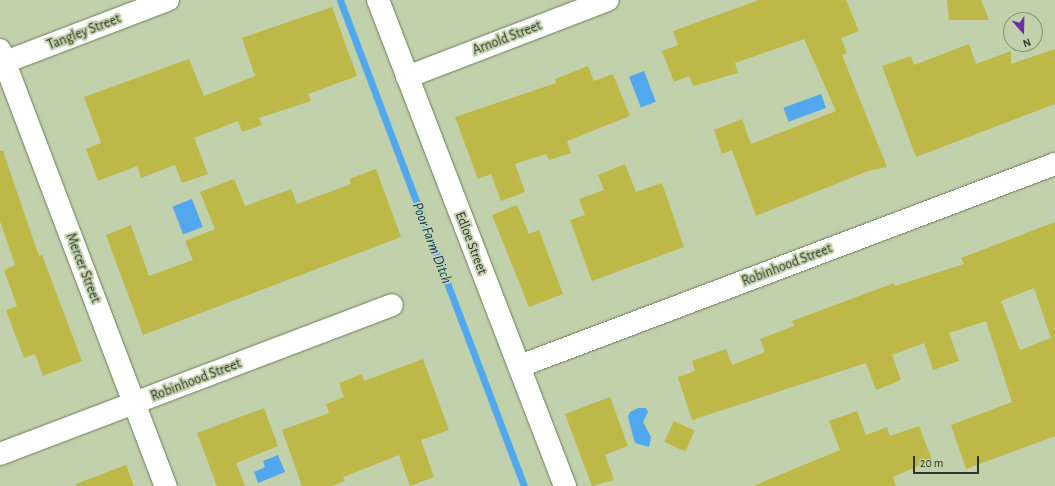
<!DOCTYPE html>
<html>
<head>
<meta charset="utf-8">
<style>
	body { margin:0 }
	#map { position:relative; width:1055px; height:486px; overflow:hidden; background:#c1d1ab; font-family:"Alegreya Sans",sans-serif }
	div>[style] { position:absolute }
	[style*='--x'] { left:calc(var(--x)*1px); top:calc(var(--y)*1px); width:calc(var(--w)*1px); rotate:calc(var(--a)*1deg) }
	.water>* { inset:0; background:#52a8ee; transform-origin:0 0 }
	.stream>* { height:7px; margin:-3.5px; padding:0 3.5px; transform-origin:3.5px; border-radius:3.5px; background:#52a8ee }
	.building>* { inset:0; background:#beb848; transform-origin:0 0 }
	.roads { filter:drop-shadow(0 0 1px #6d7c59) drop-shadow(0 0 1px #6d7c59) }
	.street>* { height:22px; margin:-11px; padding:0 11px; transform-origin:11px; border-radius:11px; background:#fff }
	span { translate:-50% -50%; white-space:nowrap; text-align:center; line-height:1.15; -webkit-text-stroke:4px #c1d1ab; paint-order:stroke }
	.street-label { font-size:14px; color:#303627 }
	.water-label { font-size:15px; color:#09395c; font-style:italic }
	.north { position:absolute; left:1003px; top:12px; width:40px; height:40px; box-sizing:border-box; background:#c1d1ab; border:1px solid #879376; border-radius:50%; rotate:160deg; font-size:11px; font-weight:700; line-height:16px; text-align:center; color:#303627 }
	.north::after { content:''; display:block; margin:auto; width:14px; height:18px; background:#7130a5; clip-path:polygon(50% 0,100% 100%,50% 72%,0 100%) }
	.scale { position:absolute; left:913px; top:456px; width:66px; height:18px; box-sizing:border-box; border:2px solid #303627; border-top:0; padding-left:5px; font-size:12px; line-height:14px; white-space:nowrap; color:#303627; -webkit-text-stroke:3px #c1d1ab; paint-order:stroke }
</style>
</head>
<body>
<div id="map">
	<div class="water">
		<div style="left:644px;top:71px;width:33px;height:16px;rotate:69deg"></div>
		<div style="left:821px;top:94px;width:15px;height:40px;rotate:70deg"></div>
		<div style="left:192px;top:199px;width:30px;height:21px;rotate:69deg"></div>
		<div style="clip-path:polygon(638px 408px,646px 408px,648px 412px,643px 422px,651px 437px,649px 447px,635px 443px,633px 436px,628px 417px,630px 412px)"></div>
		<div style="clip-path:polygon(278px 455px,285px 472px,258px 483px,254px 472px,265px 467px,263px 461px)"></div>
	</div>
	<div class="stream">
		<div style="--x:340;--y:0;--w:520;--a:69.26"></div>
	</div>
	<div class="building">
		<div style="clip-path:polygon(759px 0,846px 0,859px 31px,841px 38px,847px 53px,842px 55px,887px 167px,868px 171px,756px 216px,732px 150px,722px 154px,714px 130px,742px 119px,751px 144px,836px 111px,804px 39px,735px 63px,738px 73px,693px 86px,689px 76px,674px 82px,662px 51px,678px 45px,673px 31px)"></div>
		<div style="clip-path:polygon(947px 0,981px 0,989px 20px,949px 20px)"></div>
		<div style="clip-path:polygon(332px 7px,357px 76px,308px 94px,311px 101px,259px 118px,262px 125px,242px 132px,238px 121px,194px 138px,208px 174px,182px 183px,175px 165px,141px 178px,137px 166px,98px 181px,86px 149px,101px 143px,84px 97px,189px 59px,204px 96px,255px 76px,242px 38px)"></div>
		<div style="clip-path:polygon(969px 44px,976px 64px,1011px 51px,1011px 64px,1055px 49px,1055px 104px,916px 157px,882px 66px,911px 56px,914px 65px)"></div>
		<div style="clip-path:polygon(588px 66px,594px 81px,613px 74px,630px 116px,567px 141px,571px 153px,549px 160px,546px 154px,515px 164px,525px 192px,501px 201px,491px 174px,478px 179px,455px 117px,556px 83px,555px 79px)"></div>
		<div style="clip-path:polygon(0 151px,3px 151px,39px 256px,42px 255px,82px 361px,43px 376px,35px 354px,24px 358px,6px 310px,17px 306px,4px 270px,15px 265px,0 221px)"></div>
		<div style="clip-path:polygon(625px 164px,636px 192px,662px 183px,684px 247px,592px 281px,570px 220px,585px 215px,579px 199px,604px 190px,598px 175px)"></div>
		<div style="clip-path:polygon(376px 169px,401px 237px,143px 335px,106px 235px,131px 225px,149px 276px,193px 260px,185px 241px,215px 229px,200px 192px,234px 179px,245px 206px,291px 189px,297px 204px,351px 184px,349px 179px)"></div>
		<div style="clip-path:polygon(517px 205px,529px 234px,539px 230px,563px 294px,529px 307px,492px 215px)"></div>
		<div style="clip-path:polygon(evenodd,1055px 222px,1055px 436px,966px 469px,951px 425px,1012px 402px,986px 321px,949px 333px,959px 361px,933px 370px,924px 343px,892px 355px,901px 380px,876px 390px,866px 363px,692px 420px,678px 377px,695px 371px,692px 361px,726px 349px,732px 365px,765px 352px,760px 339px,794px 326px,792px 321px,894px 283px,895px 286px,964px 264px,961px 258px,1055px 222px,1034px 288px,1051px 338px,1020px 350px,1001px 301px,1034px 288px)"></div>
		<div style="clip-path:polygon(423px 359px,449px 430px,421px 440px,434px 477px,410px 486px,399px 455px,343px 477px,345px 481px,332px 486px,302px 486px,282px 430px,329px 413px,326px 404px,344px 397px,339px 383px,362px 374px,364px 381px)"></div>
		<div style="clip-path:polygon(610px 397px,628px 446px,605px 455px,614px 480px,592px 486px,565px 414px)"></div>
		<div style="clip-path:polygon(264px 408px,278px 446px,236px 463px,245px 486px,217px 486px,197px 433px)"></div>
		<div style="clip-path:polygon(857px 411px,866px 435px,887px 427px,890px 436px,919px 426px,932px 460px,893px 477px,896px 486px,753px 486px,840px 450px,829px 421px)"></div>
		<div style="left:674px;top:421px;width:23px;height:23px;rotate:25deg"></div>
		<div style="clip-path:polygon(126px 465px,134px 486px,76px 486px,76px 484px)"></div>
	</div>
	<div class="roads">
		<div class="street">
			<div style="--x:378;--y:0;--w:521;--a:68.95"></div>
			<div style="--x:0;--y:50;--w:467;--a:69.2"></div>
			<div style="--x:0;--y:64;--w:180;--a:-20.9"></div>
			<div style="--x:407;--y:77;--w:215;--a:-21"></div>
			<div style="--x:520;--y:366;--w:572;--a:-20.69"></div>
			<div style="--x:0;--y:454;--w:419;--a:-20.8"></div>
		</div>
	</div>
	<div class="street-label">
		<span style="left:84px;top:32px;rotate:-21deg">Tangley Street</span>
		<span style="left:507px;top:38px;rotate:-21deg">Arnold Street</span>
		<span style="left:471px;top:243px;rotate:69deg">Edloe Street</span>
		<span style="left:787px;top:265px;rotate:-21deg">Robinhood Street</span>
		<span style="left:83px;top:268px;rotate:69deg">Mercer Street</span>
		<span style="left:196px;top:380px;rotate:-21deg">Robinhood Street</span>
	</div>
	<div class="water-label">
		<span style="left:432px;top:243px;rotate:69deg">Poor Farm Ditch</span>
	</div>
	<div class="north">N</div>
	<div class="scale">20 m</div>
</div>
</body>
</html>
